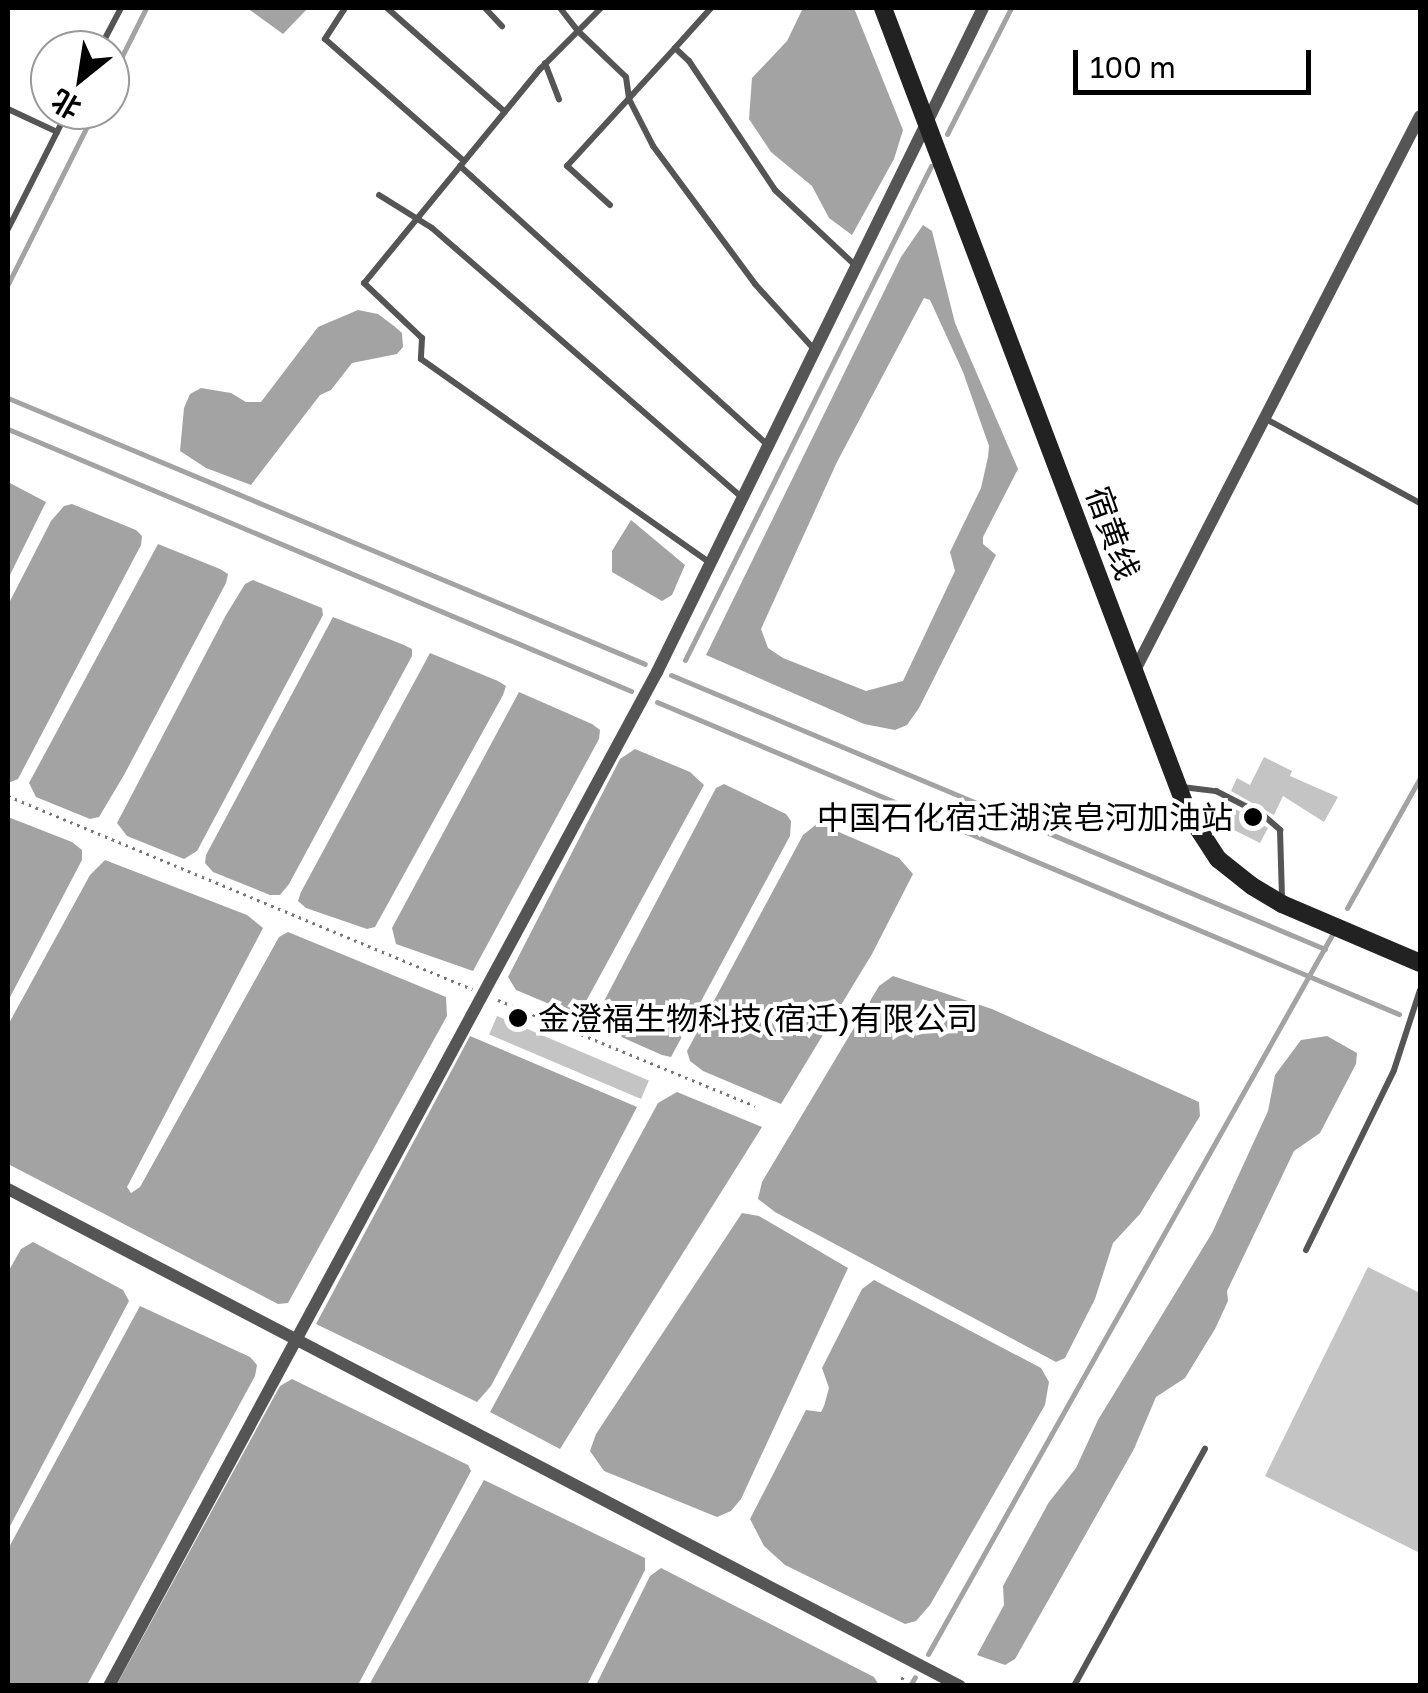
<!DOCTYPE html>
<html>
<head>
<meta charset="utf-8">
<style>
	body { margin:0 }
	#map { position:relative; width:1428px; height:1693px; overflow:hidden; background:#fff; font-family:"Golos Text","Noto Sans SC",sans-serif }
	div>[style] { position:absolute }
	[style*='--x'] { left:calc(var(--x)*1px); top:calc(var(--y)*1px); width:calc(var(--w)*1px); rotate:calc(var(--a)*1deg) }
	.water>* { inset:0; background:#a3a3a3 }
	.stream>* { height:5px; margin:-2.5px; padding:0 2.5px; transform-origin:2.5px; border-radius:2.5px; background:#a3a3a3 }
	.building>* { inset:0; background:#c4c4c4; transform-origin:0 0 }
	.path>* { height:2.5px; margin-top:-1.25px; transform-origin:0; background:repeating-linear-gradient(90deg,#777 0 2.5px,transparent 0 7.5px) }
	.service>* { height:6px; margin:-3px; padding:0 3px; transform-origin:3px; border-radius:3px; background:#555 }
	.minor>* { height:12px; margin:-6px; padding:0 6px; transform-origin:6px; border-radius:6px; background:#555 }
	.secondary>* { height:18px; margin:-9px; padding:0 9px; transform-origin:9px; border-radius:9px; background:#222 }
	.dots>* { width:28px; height:28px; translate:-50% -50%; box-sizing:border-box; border:5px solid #fff; border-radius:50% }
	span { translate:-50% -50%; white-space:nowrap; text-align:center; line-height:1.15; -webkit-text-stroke:8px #fff; paint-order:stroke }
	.street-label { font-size:32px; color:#000 }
	.poi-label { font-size:32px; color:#000 }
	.right { translate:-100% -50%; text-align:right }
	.left { translate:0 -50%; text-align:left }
	.frame { position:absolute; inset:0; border:10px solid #000; pointer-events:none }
	.north { position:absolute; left:30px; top:30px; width:100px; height:100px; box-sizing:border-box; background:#fff; border:2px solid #999; border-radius:50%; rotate:210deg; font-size:28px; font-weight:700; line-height:40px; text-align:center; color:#000 }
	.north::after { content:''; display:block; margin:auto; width:35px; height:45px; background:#000; clip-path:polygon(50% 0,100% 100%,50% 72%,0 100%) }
	.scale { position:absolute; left:1073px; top:50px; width:238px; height:45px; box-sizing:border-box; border:5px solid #000; border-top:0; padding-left:12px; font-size:30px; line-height:35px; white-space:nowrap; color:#000; -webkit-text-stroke:8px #fff; paint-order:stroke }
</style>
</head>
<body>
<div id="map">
	<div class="water">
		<div style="clip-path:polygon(247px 8px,308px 8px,283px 34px)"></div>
		<div style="clip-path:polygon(803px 8px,854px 8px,903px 130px,894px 159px,852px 235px,829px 218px,812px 186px,771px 152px,749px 119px,752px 78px,787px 41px)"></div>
		<div style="clip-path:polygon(evenodd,923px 225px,932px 231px,955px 323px,1018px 469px,983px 537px,983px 544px,996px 555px,919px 708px,907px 725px,895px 730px,864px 724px,706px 655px,901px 257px,923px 225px,924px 298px,930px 300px,963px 372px,989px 446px,988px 457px,981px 488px,950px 552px,955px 571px,903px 681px,866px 691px,783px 658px,768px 648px,761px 629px,837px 462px,924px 298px)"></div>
		<div style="clip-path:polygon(358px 310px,378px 314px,394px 326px,402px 333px,403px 347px,397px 354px,352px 363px,331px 390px,320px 395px,251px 485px,206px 468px,180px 451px,184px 408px,190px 394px,201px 388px,231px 393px,246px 402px,261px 402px,318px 327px)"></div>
		<div style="clip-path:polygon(8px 482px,46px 502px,8px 579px)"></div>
		<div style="clip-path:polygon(72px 504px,136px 530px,142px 536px,141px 545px,18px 779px,8px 783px,8px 605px,51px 521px,64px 506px)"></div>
		<div style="clip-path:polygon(631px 520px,685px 565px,672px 595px,662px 601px,612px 572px,612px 551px)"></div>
		<div style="clip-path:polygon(158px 544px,220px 569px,228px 574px,226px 583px,124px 775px,99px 817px,90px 819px,36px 797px,29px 783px)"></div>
		<div style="clip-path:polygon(253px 580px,322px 608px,323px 615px,197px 851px,184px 859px,127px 836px,117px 823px,226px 615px,245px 584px)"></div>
		<div style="clip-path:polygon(333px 617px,404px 645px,412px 649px,412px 656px,289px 884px,280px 895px,270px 895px,213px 872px,205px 863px,206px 855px)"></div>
		<div style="clip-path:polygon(430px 653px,498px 681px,506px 686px,503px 695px,375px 927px,367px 929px,306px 908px,298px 901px,301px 892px)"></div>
		<div style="clip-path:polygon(519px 692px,592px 724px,600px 730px,599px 739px,473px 971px,396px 944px,392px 928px)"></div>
		<div style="clip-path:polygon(635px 749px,690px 772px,704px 785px,578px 1016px,516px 990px,508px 977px,620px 759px)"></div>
		<div style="clip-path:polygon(724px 784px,786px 814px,791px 821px,790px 836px,671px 1057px,662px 1055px,592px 1024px,716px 788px)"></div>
		<div style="clip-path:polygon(8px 817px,72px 842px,82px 850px,82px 860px,8px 1001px)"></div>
		<div style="clip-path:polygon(818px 823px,899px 858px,913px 874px,872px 954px,781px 1104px,703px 1071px,690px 1061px,687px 1051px,803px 835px)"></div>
		<div style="clip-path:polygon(105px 860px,247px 915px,263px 928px,127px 1187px,131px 1193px,140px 1187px,279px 937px,288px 932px,446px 997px,447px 1016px,288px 1303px,278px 1304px,8px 1164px,8px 1025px,90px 875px)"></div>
		<div style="clip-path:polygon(893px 976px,992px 1009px,1199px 1102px,1200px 1116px,1140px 1214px,1113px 1243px,1095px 1299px,1065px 1358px,1056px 1362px,775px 1212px,758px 1199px,762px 1182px,879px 986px)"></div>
		<div style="clip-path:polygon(470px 1036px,637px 1107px,491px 1386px,477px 1402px,316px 1324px)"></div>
		<div style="clip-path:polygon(1327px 1036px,1357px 1053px,1356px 1064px,1320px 1133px,1294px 1151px,1227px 1291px,1228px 1301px,1215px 1329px,1185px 1378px,1156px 1397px,1134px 1449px,1015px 1659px,1005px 1665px,977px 1655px,1004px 1605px,1003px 1586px,1049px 1502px,1076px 1468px,1098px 1420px,1212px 1233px,1268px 1111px,1275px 1075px,1301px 1040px)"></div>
		<div style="clip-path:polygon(677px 1092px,762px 1127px,560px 1449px,490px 1412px,658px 1103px)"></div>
		<div style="clip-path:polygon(742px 1213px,759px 1216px,848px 1268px,741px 1499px,731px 1511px,717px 1517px,604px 1471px,590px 1451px,596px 1434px)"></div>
		<div style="clip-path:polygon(33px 1242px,123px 1290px,129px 1301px,8px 1530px,8px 1272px,21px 1249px)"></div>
		<div style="clip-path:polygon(874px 1280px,1041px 1368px,1049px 1382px,1045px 1405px,930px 1605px,916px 1621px,905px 1624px,785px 1565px,764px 1546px,750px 1519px,806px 1410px,821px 1412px,824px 1406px,829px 1388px,822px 1368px,862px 1289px)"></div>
		<div style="clip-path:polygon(140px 1306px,250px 1357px,257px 1365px,255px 1376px,87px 1685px,8px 1685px,8px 1549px)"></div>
		<div style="clip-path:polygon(292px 1379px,468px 1465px,471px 1471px,358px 1685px,116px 1686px,280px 1386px)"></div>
		<div style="clip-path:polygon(484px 1480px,645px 1558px,645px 1570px,587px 1685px,369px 1685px)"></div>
		<div style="clip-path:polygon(661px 1568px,874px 1677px,879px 1685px,596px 1685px,650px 1576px)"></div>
	</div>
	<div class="stream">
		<div style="--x:110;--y:80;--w:80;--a:-63.4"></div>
		<div style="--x:947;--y:134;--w:141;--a:-63.1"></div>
		<div style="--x:8;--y:284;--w:195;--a:-63.4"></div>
		<div style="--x:8;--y:398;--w:690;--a:22.66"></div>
		<div style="--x:8;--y:429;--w:676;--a:22.81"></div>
		<div style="--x:685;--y:660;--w:552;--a:-63.53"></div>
		<div style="--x:671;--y:675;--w:709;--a:22.73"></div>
		<div style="--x:657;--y:702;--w:805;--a:22.81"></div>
		<div style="--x:1347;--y:908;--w:149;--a:-60.7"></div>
		<div style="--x:928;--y:1654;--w:827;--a:-60.68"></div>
		<div style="--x:910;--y:1686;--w:10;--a:-61"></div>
	</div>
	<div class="building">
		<div style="clip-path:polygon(1264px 757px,1292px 771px,1290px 776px,1338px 797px,1324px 822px,1283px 796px,1274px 815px,1231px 791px,1237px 778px,1250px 785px)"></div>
		<div style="clip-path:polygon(1225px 803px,1268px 828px,1260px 843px,1216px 821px)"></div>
		<div style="left:497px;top:1016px;width:165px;height:20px;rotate:23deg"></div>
		<div style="clip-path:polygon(1368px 1267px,1420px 1293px,1420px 1553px,1265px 1476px)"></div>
	</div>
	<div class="path">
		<div style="--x:8;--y:796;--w:503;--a:22.58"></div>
		<div style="--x:498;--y:1000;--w:278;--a:22.4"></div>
		<div style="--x:898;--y:1686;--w:13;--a:-61"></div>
	</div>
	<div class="service">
		<div style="--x:345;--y:8;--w:37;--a:123"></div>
		<div style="--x:325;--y:39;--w:185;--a:41.3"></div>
		<div style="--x:387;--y:8;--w:157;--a:41.4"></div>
		<div style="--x:485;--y:8;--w:25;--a:47"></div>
		<div style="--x:560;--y:8;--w:29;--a:52"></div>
		<div style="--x:578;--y:31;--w:66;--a:43.8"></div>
		<div style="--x:626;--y:77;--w:22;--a:82"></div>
		<div style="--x:629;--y:99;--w:53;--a:62.9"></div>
		<div style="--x:653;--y:146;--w:172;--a:53.5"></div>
		<div style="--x:755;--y:284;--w:86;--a:47.8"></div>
		<div style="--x:601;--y:8;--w:86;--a:135"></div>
		<div style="--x:540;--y:69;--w:277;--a:129.4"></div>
		<div style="--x:364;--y:283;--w:80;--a:43.5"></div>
		<div style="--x:422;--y:338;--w:21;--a:93"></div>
		<div style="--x:421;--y:359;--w:354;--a:35.2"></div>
		<div style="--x:675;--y:48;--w:54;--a:-48"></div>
		<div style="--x:99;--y:50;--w:47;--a:-62.4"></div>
		<div style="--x:545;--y:63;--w:39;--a:69"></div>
		<div style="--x:8;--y:109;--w:54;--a:25.1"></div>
		<div style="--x:460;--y:166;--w:414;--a:42.2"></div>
		<div style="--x:379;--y:195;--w:62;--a:31.9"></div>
		<div style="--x:432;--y:228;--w:410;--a:41"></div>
		<div style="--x:610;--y:205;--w:58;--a:-137.8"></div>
		<div style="--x:567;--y:166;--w:160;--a:-47.5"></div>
		<div style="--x:675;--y:48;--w:19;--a:43"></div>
		<div style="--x:689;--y:61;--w:155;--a:56.3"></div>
		<div style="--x:775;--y:190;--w:110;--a:43.2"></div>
		<div style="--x:8;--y:229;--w:133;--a:-63.2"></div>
		<div style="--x:1266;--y:419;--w:175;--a:28.6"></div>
		<div style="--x:1182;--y:787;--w:34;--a:7"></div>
		<div style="--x:1216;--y:791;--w:53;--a:27.1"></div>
		<div style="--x:1263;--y:815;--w:23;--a:41"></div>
		<div style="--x:1280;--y:830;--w:68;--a:88.3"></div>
		<div style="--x:1306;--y:1250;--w:200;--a:-63.9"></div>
		<div style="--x:1394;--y:1070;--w:84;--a:-72"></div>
		<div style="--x:1074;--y:1686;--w:271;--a:-61.1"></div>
	</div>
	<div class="minor">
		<div style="--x:1133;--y:674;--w:627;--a:-62.78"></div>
		<div style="--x:8;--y:1189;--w:1074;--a:27.57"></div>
		<div style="--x:109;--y:1686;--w:1153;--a:-61.61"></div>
		<div style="--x:657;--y:672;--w:740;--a:-63.85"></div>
	</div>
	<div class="secondary">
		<div style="--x:883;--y:8;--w:861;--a:69.25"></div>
		<div style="--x:1188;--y:813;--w:55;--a:56.9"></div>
		<div style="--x:1218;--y:859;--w:43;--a:38.5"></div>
		<div style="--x:1252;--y:886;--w:35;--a:31"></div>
		<div style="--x:1282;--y:904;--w:150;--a:23.1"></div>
	</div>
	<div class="dots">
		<div style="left:1253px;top:817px;background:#000"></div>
		<div style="left:518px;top:1018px;background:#000"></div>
	</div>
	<div class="street-label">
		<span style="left:1113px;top:533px;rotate:70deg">宿黄线</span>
	</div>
	<div class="poi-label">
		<span class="right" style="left:1233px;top:817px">中国石化宿迁湖滨皂河加油站</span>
		<span class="left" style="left:538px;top:1018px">金澄福生物科技(宿迁)有限公司</span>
	</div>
	<div class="frame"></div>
	<div class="north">北</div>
	<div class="scale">100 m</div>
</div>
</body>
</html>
